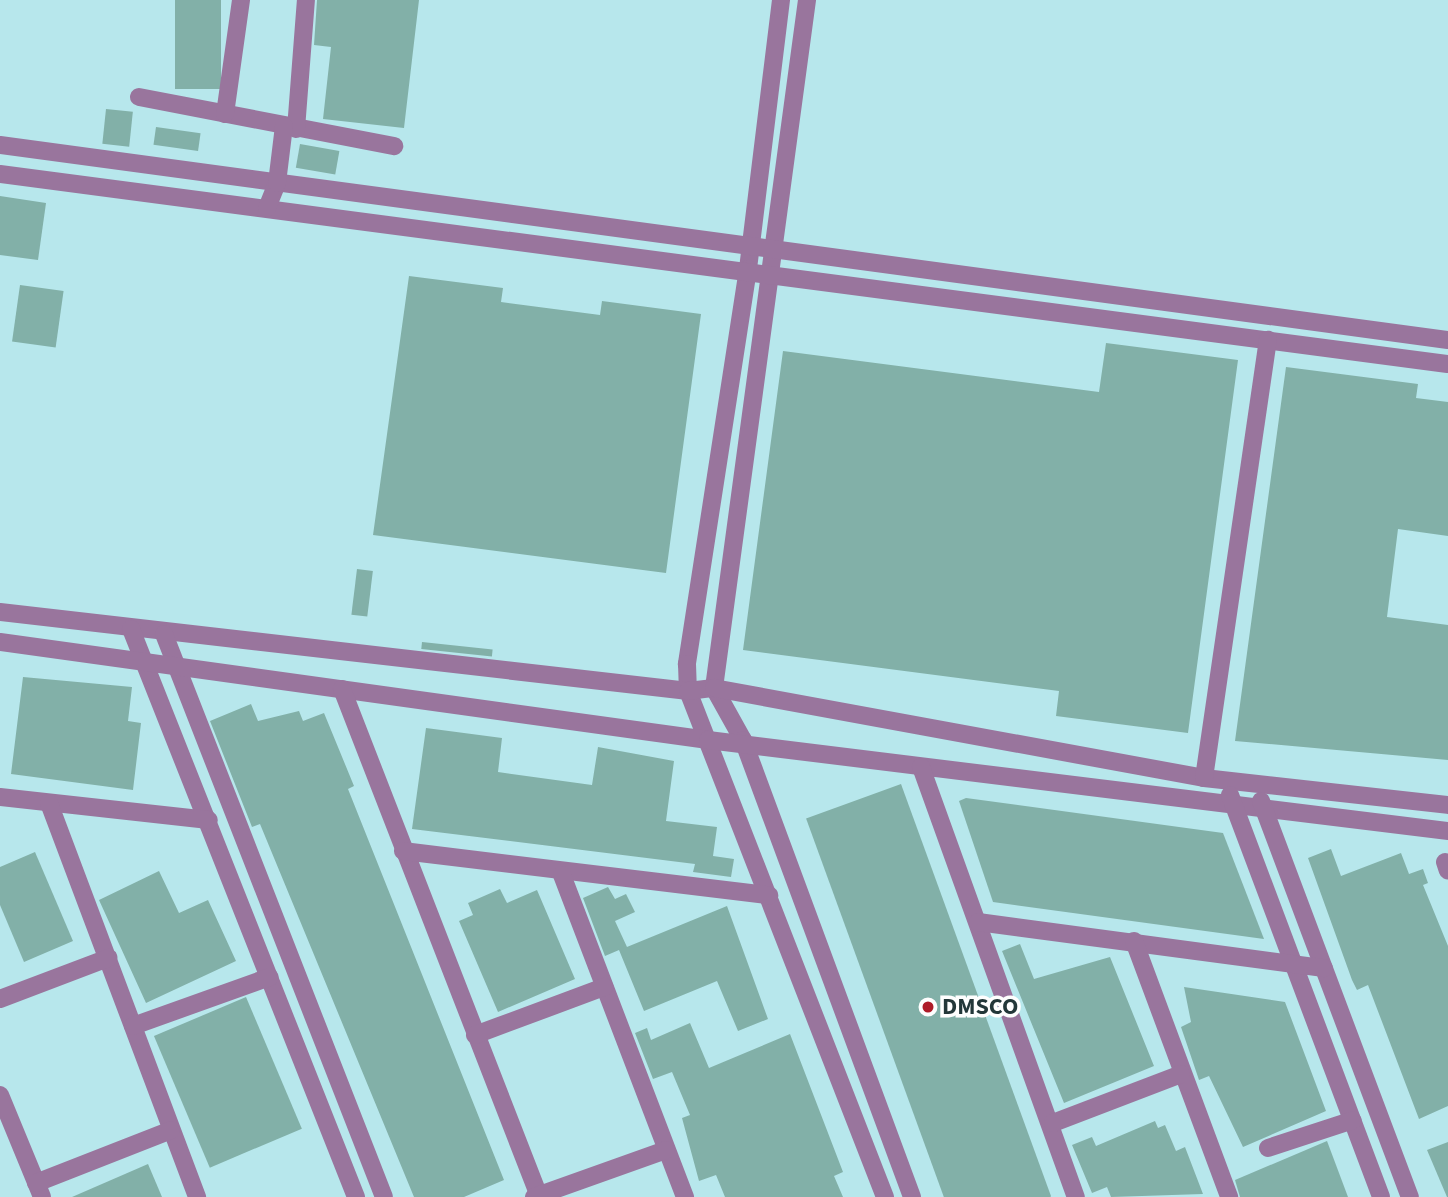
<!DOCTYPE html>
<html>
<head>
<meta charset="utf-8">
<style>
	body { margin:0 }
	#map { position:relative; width:1448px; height:1197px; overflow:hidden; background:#b7e7ec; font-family:"Source Sans 3",sans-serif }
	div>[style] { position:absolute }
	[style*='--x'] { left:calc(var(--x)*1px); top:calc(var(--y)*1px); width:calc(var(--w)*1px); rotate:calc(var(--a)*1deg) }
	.building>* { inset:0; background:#82b0a8; transform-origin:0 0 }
	.minor>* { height:18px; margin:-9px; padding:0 9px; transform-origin:9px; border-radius:9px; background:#99759d }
	.dots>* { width:19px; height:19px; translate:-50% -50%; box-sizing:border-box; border:4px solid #fefefe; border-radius:50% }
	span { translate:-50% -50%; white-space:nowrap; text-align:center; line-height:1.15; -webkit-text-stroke:7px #fefefe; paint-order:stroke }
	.poi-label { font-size:24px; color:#233739; font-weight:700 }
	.left { translate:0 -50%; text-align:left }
</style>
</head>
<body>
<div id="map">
	<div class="building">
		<div style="left:175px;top:0;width:46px;height:89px"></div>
		<div style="clip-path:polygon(317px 0,419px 0,404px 128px,323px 119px,331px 47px,314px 45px)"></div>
		<div style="left:106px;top:109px;width:27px;height:35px;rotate:6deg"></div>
		<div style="left:156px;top:127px;width:45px;height:18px;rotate:8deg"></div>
		<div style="left:300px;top:144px;width:40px;height:24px;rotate:10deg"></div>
		<div style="clip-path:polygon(0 196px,46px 203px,38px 260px,0 255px)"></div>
		<div style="clip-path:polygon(409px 276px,503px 288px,501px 302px,600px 315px,602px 301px,701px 314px,666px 573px,373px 535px)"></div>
		<div style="left:20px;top:285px;width:44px;height:57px;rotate:8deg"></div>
		<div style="clip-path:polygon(1106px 343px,1238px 360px,1188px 733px,1056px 716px,1059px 691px,743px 650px,783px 351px,1099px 392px)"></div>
		<div style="clip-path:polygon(1286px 367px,1418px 384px,1416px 398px,1448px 402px,1448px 536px,1398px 529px,1387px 617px,1448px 625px,1448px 760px,1235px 741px)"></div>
		<div style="left:357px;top:569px;width:16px;height:46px;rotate:7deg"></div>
		<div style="left:422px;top:642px;width:71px;height:7px;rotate:6deg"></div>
		<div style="clip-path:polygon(23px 677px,132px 687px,128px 721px,141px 723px,133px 790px,11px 774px)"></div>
		<div style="clip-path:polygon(251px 704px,258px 721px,299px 711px,303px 721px,324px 713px,354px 786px,348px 789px,504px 1180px,464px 1197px,414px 1197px,260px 824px,252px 827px,210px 721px)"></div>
		<div style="clip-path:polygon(426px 728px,502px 738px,498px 772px,592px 785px,598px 747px,674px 761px,666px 821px,717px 827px,713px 856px,734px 859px,731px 877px,693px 872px,695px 864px,412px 829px)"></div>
		<div style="left:901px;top:784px;width:439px;height:101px;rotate:70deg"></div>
		<div style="clip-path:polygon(966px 798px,1223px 833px,1264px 939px,993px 902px,959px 801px)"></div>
		<div style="clip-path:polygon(1331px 849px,1341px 876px,1401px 853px,1409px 874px,1423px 869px,1428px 883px,1423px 885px,1448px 946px,1448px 1106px,1419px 1119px,1368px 985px,1357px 990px,1352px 980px,1308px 858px)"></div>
		<div style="clip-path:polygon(35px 852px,73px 941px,24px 962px,0 905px,0 867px)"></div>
		<div style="clip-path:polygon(159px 871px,179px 913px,208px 900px,236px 961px,146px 1003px,99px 900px)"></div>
		<div style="clip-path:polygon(608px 887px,615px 899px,626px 894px,635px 912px,615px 921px,627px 947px,622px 949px,727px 906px,768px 1019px,738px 1031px,717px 981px,644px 1011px,619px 950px,605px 956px,583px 898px)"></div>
		<div style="clip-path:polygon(500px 889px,507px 903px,537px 890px,575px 979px,498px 1012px,459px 921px,473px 915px,468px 903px)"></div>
		<div style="clip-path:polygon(1020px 944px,1034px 979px,1110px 957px,1154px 1066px,1064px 1103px,1002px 951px)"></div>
		<div style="clip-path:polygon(1184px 987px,1285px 1002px,1326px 1111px,1243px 1147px,1209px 1076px,1199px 1080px,1181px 1027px,1191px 1022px)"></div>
		<div style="left:246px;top:997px;width:143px;height:100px;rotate:67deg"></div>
		<div style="clip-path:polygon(690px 1023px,709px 1068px,790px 1034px,843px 1172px,834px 1176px,843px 1197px,725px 1197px,716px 1175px,699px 1181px,682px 1118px,690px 1115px,672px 1072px,653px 1079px,635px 1033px,647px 1028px,651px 1040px)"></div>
		<div style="clip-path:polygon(1155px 1121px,1158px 1128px,1165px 1125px,1176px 1151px,1185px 1147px,1203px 1194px,1111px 1197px,1107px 1187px,1092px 1193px,1072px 1145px,1092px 1137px,1096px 1146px)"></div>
		<div style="clip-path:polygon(1327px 1141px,1348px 1197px,1240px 1197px,1235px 1180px)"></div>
		<div style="clip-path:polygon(1448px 1142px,1448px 1197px,1447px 1197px,1427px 1150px)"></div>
		<div style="clip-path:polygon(148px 1164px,162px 1197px,72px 1197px)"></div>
	</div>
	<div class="minor">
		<div style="--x:781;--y:0;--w:271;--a:97"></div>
		<div style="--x:748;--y:269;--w:400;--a:98.8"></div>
		<div style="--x:687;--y:664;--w:27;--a:88"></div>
		<div style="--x:688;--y:691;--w:543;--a:68.73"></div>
		<div style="--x:807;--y:0;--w:694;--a:97.7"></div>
		<div style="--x:714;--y:688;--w:60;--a:60.9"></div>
		<div style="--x:743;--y:740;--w:487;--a:69.7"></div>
		<div style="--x:139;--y:97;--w:260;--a:10.9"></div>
		<div style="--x:225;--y:114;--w:115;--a:-82"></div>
		<div style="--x:296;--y:129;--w:129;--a:-85.6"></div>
		<div style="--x:0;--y:145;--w:1461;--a:7.67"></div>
		<div style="--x:0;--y:174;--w:1460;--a:7.48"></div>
		<div style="--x:267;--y:208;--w:27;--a:-68"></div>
		<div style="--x:277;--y:183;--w:57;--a:-83"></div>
		<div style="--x:0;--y:612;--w:693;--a:6.55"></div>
		<div style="--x:688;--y:691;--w:26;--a:-7"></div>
		<div style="--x:714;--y:688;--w:498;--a:10.4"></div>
		<div style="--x:1204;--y:778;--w:245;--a:6.3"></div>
		<div style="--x:131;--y:629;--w:611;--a:68.39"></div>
		<div style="--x:164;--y:634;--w:604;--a:68.66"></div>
		<div style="--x:0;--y:642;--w:715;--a:7.88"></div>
		<div style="--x:708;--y:740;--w:746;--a:7.01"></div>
		<div style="--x:342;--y:689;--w:544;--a:68.77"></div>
		<div style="--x:921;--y:767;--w:457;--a:70.2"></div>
		<div style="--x:1204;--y:778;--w:443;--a:-81.7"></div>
		<div style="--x:1230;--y:795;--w:429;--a:69.4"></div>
		<div style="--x:0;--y:797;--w:210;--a:6.3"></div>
		<div style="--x:1261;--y:801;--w:423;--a:69.4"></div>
		<div style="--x:49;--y:803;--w:421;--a:69.4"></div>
		<div style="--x:403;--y:851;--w:369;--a:6.9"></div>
		<div style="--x:1445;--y:862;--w:9;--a:72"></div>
		<div style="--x:562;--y:875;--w:345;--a:69.1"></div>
		<div style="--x:978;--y:922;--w:349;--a:7.6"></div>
		<div style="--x:1134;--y:941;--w:273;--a:69.6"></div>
		<div style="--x:0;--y:999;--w:116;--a:-20.8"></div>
		<div style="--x:133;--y:1026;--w:145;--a:-19.7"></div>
		<div style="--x:475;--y:1035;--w:138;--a:-20.4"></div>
		<div style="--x:0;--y:1095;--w:110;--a:67.6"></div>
		<div style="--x:1053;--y:1123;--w:137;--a:-20.9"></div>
		<div style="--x:1268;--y:1148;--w:89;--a:-18.2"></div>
		<div style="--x:36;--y:1183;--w:145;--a:-21.4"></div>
		<div style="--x:534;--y:1197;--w:140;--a:-19.6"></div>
	</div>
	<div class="dots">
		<div style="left:928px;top:1007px;background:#ae1b28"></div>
	</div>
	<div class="poi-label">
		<span class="left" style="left:942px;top:1007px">DMSCO</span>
	</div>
</div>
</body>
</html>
